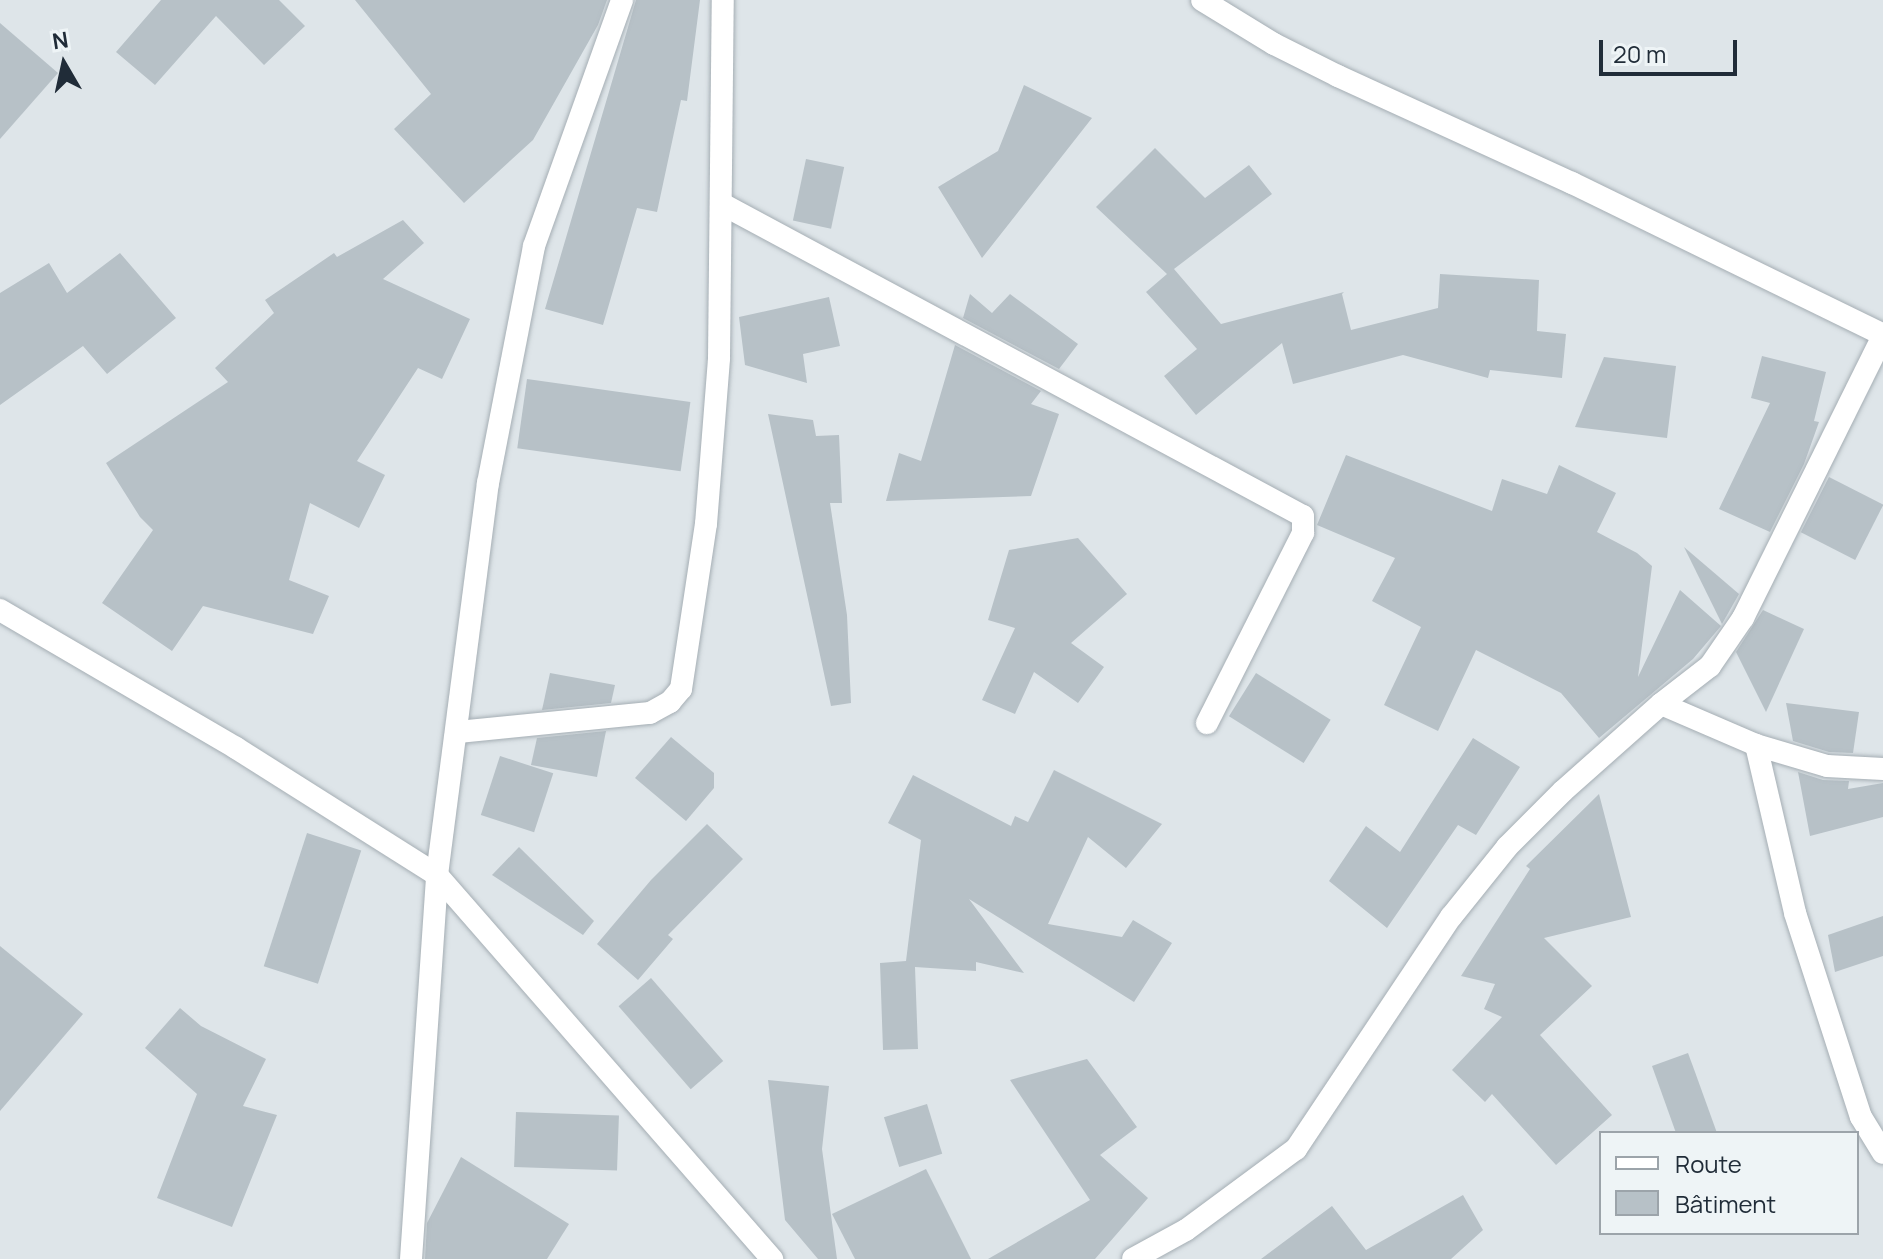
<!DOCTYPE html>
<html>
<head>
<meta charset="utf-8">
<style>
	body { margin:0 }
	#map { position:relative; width:1883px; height:1259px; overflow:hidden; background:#dee5e9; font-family:Manrope,sans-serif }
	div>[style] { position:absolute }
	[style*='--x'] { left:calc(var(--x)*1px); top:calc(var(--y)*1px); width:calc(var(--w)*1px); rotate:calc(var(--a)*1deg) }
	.building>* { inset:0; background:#b7c1c7; transform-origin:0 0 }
	.roads { filter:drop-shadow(0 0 2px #a5aeb4) drop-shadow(0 0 2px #a5aeb4) }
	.minor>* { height:22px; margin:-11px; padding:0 11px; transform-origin:11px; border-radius:11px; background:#fff }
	span { translate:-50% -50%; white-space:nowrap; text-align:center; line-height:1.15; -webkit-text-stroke:8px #eef4f6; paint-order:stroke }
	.legend { position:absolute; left:1599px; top:1131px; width:260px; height:104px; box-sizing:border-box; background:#eef4f6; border:2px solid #9ca4aa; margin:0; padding:10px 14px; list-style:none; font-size:24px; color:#202c38 }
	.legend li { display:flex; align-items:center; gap:16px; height:40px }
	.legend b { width:40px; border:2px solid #9ca4aa }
	.north { position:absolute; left:24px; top:24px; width:80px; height:80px; -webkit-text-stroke:6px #eef4f6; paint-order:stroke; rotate:351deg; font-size:22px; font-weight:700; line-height:32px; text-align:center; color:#202c38 }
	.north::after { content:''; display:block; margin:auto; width:28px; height:36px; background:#202c38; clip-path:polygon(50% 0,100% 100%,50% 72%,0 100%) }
	.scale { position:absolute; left:1599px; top:40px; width:138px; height:36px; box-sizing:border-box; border:4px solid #202c38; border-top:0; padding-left:10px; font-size:24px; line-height:28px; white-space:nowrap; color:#202c38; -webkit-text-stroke:6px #eef4f6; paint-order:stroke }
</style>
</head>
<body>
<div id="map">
	<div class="building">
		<div style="clip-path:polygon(161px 0,279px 0,305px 26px,264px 65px,216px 16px,155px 85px,116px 52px)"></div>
		<div style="clip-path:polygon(355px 0,607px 0,598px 25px,533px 140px,464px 203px,394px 129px,431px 94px)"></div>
		<div style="clip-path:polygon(636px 0,700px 0,687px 101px,681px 100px,657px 212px,637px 208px,603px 325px,545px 309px)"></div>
		<div style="clip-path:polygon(0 23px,58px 73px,0 139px)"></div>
		<div style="clip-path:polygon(1024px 85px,1092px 118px,982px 258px,938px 187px,998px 151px)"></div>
		<div style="clip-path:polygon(1155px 148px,1205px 198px,1249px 165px,1272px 194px,1174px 269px,1221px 324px,1344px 292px,1342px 294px,1351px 330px,1438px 308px,1440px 274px,1539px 280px,1537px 331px,1566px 334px,1562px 378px,1490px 370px,1488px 378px,1403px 355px,1293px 384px,1282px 343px,1196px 415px,1164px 376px,1197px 349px,1146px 292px,1167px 274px,1096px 207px)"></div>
		<div style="left:806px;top:159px;width:39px;height:63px;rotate:12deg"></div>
		<div style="clip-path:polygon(403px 220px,424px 243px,383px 279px,470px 319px,442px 379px,418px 368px,357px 461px,385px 475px,359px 528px,310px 503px,289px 580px,329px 596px,313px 634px,203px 606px,172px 651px,102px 603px,153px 530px,140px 517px,106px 463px,228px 382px,215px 368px,274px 313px,265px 300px,334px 253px,337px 257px)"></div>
		<div style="clip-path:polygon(120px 253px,176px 318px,107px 374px,83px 346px,0 405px,0 293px,49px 263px,67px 293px)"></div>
		<div style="clip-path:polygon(970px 294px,992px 313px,1010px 294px,1078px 344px,1059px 369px,963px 318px)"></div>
		<div style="clip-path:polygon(829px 297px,840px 346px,803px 354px,807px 383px,745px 365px,739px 317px)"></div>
		<div style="clip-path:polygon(955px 345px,1041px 391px,1031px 404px,1059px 414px,1031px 496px,886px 501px,899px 453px,921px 461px)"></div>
		<div style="clip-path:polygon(1762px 356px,1826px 372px,1814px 421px,1819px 422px,1804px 464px,1770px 532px,1719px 509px,1770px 403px,1751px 398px)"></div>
		<div style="clip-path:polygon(1604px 357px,1676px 366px,1667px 438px,1575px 427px)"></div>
		<div style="left:527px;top:379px;width:165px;height:70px;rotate:8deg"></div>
		<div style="clip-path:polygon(768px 414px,813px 420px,816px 436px,839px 435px,842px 503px,830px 503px,847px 615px,851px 703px,831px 706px)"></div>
		<div style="clip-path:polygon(1346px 455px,1492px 511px,1502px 479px,1547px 494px,1559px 465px,1616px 493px,1597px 532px,1637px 553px,1652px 566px,1638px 677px,1680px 590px,1721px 626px,1693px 659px,1599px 738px,1561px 693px,1476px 650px,1438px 731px,1384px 705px,1421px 627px,1372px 601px,1395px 558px,1317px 525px)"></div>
		<div style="left:1829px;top:477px;width:61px;height:62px;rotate:27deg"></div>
		<div style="clip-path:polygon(1078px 538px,1127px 594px,1071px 643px,1104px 667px,1078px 703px,1034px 672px,1015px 714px,982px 700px,1015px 628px,988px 620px,1009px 550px)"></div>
		<div style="clip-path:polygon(1684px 547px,1739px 594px,1722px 624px)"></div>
		<div style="clip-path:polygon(1763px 610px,1804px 629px,1766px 712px,1736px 652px)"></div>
		<div style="clip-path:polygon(550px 673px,615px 685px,611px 703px,542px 710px)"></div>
		<div style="left:1256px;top:673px;width:88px;height:51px;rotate:32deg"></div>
		<div style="clip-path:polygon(1786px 703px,1859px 712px,1853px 753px,1829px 752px,1793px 741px)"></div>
		<div style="clip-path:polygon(606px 731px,597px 777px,531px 765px,537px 738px)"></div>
		<div style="clip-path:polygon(671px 737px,714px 773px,714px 788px,686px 821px,635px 778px)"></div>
		<div style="clip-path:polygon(1473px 738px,1520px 767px,1476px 835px,1458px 825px,1387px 928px,1329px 881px,1366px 826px,1400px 852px)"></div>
		<div style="left:500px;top:756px;width:56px;height:62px;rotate:18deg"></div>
		<div style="clip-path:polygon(1054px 770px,1162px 824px,1126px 868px,1088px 837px,1048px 924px,1122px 937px,1133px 920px,1172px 943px,1134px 1002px,969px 899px,1024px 973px,976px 962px,976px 971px,915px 967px,918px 1049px,883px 1050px,880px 963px,906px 961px,921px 840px,888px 823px,913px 775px,1011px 826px,1015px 816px,1028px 822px)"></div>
		<div style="clip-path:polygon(1798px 772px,1823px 780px,1849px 781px,1848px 789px,1883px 783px,1883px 817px,1810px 836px)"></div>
		<div style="clip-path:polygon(1599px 794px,1631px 917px,1544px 938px,1592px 986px,1540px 1035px,1612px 1115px,1556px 1165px,1492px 1094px,1485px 1102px,1452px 1070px,1502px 1017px,1484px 1009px,1495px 984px,1461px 976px,1530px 869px,1526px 866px)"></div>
		<div style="clip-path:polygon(707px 824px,743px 859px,668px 935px,673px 939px,638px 980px,597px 944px,651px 880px)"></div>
		<div style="left:307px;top:833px;width:57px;height:140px;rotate:18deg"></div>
		<div style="clip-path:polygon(519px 847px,594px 921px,583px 935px,492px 875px)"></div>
		<div style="clip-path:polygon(1883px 916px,1883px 956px,1835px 972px,1828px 935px)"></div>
		<div style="clip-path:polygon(0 946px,83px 1014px,0 1111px)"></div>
		<div style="left:651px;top:978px;width:110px;height:43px;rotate:49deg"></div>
		<div style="clip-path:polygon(180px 1008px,201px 1026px,266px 1059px,243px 1106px,277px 1115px,232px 1227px,157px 1198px,197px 1094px,145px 1048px)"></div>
		<div style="clip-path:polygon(1688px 1053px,1695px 1072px,1717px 1133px,1676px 1133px,1652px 1066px)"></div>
		<div style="clip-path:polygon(1087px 1059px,1137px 1127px,1100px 1155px,1148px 1198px,1095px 1259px,988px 1259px,1090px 1200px,1010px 1080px)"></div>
		<div style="clip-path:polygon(768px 1080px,829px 1086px,822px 1149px,837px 1259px,818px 1259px,785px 1220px)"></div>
		<div style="left:927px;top:1104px;width:52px;height:45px;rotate:73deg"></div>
		<div style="left:516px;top:1112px;width:103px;height:55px;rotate:2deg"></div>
		<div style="clip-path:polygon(461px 1157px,569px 1224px,547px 1259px,425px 1259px,427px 1223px)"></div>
		<div style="clip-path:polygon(926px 1169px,971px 1259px,855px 1259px,832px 1214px)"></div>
		<div style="clip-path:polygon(1463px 1195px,1483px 1230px,1451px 1259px,1261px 1259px,1332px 1206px,1366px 1250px)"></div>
	</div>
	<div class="roads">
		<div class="minor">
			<div style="--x:1202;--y:0;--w:84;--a:31.4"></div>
			<div style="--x:1274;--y:44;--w:72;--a:26.6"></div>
			<div style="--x:1338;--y:76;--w:257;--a:24.6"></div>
			<div style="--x:1572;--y:183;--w:346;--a:26"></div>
			<div style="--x:722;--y:204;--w:659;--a:28.24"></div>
			<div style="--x:1303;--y:516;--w:17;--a:90"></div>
			<div style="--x:1303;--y:533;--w:213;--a:116.8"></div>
			<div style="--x:0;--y:610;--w:273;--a:30.3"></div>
			<div style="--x:236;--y:748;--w:238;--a:32.3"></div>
			<div style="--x:437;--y:875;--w:510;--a:48.9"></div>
			<div style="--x:1661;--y:704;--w:103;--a:23.3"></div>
			<div style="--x:1756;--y:745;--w:74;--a:16.5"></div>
			<div style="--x:1827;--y:766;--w:56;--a:3.1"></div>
			<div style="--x:458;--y:732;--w:193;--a:-5.7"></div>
			<div style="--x:650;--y:713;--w:23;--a:-29"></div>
			<div style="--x:670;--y:702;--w:17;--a:-50"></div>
			<div style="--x:681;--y:689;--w:167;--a:-81.4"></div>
			<div style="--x:706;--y:524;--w:167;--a:-85.5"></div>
			<div style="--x:719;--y:358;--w:358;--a:-89.4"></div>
			<div style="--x:1756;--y:745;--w:172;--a:76.9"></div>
			<div style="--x:1795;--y:913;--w:214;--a:72.1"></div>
			<div style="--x:1861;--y:1117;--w:42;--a:58.6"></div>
			<div style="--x:411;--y:1259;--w:385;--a:-86.1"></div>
			<div style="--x:437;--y:875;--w:395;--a:-82.6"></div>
			<div style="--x:488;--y:483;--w:241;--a:-79"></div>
			<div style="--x:534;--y:246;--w:261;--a:-70.3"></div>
			<div style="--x:1133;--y:1259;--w:60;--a:-28.7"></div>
			<div style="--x:1186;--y:1230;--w:137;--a:-36.4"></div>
			<div style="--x:1296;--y:1149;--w:279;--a:-56.3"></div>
			<div style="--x:1451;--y:917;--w:90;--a:-51.3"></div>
			<div style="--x:1507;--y:847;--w:79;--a:-45"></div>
			<div style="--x:1563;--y:791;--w:131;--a:-41.6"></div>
			<div style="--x:1661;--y:704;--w:62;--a:-37.8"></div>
			<div style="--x:1710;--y:666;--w:58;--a:-55.5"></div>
			<div style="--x:1743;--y:618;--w:315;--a:-63.6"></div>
		</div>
	</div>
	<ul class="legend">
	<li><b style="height:10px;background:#fff"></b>Route</li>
	<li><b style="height:22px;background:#b7c1c7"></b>Bâtiment</li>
	</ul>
	<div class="north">N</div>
	<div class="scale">20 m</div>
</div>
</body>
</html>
